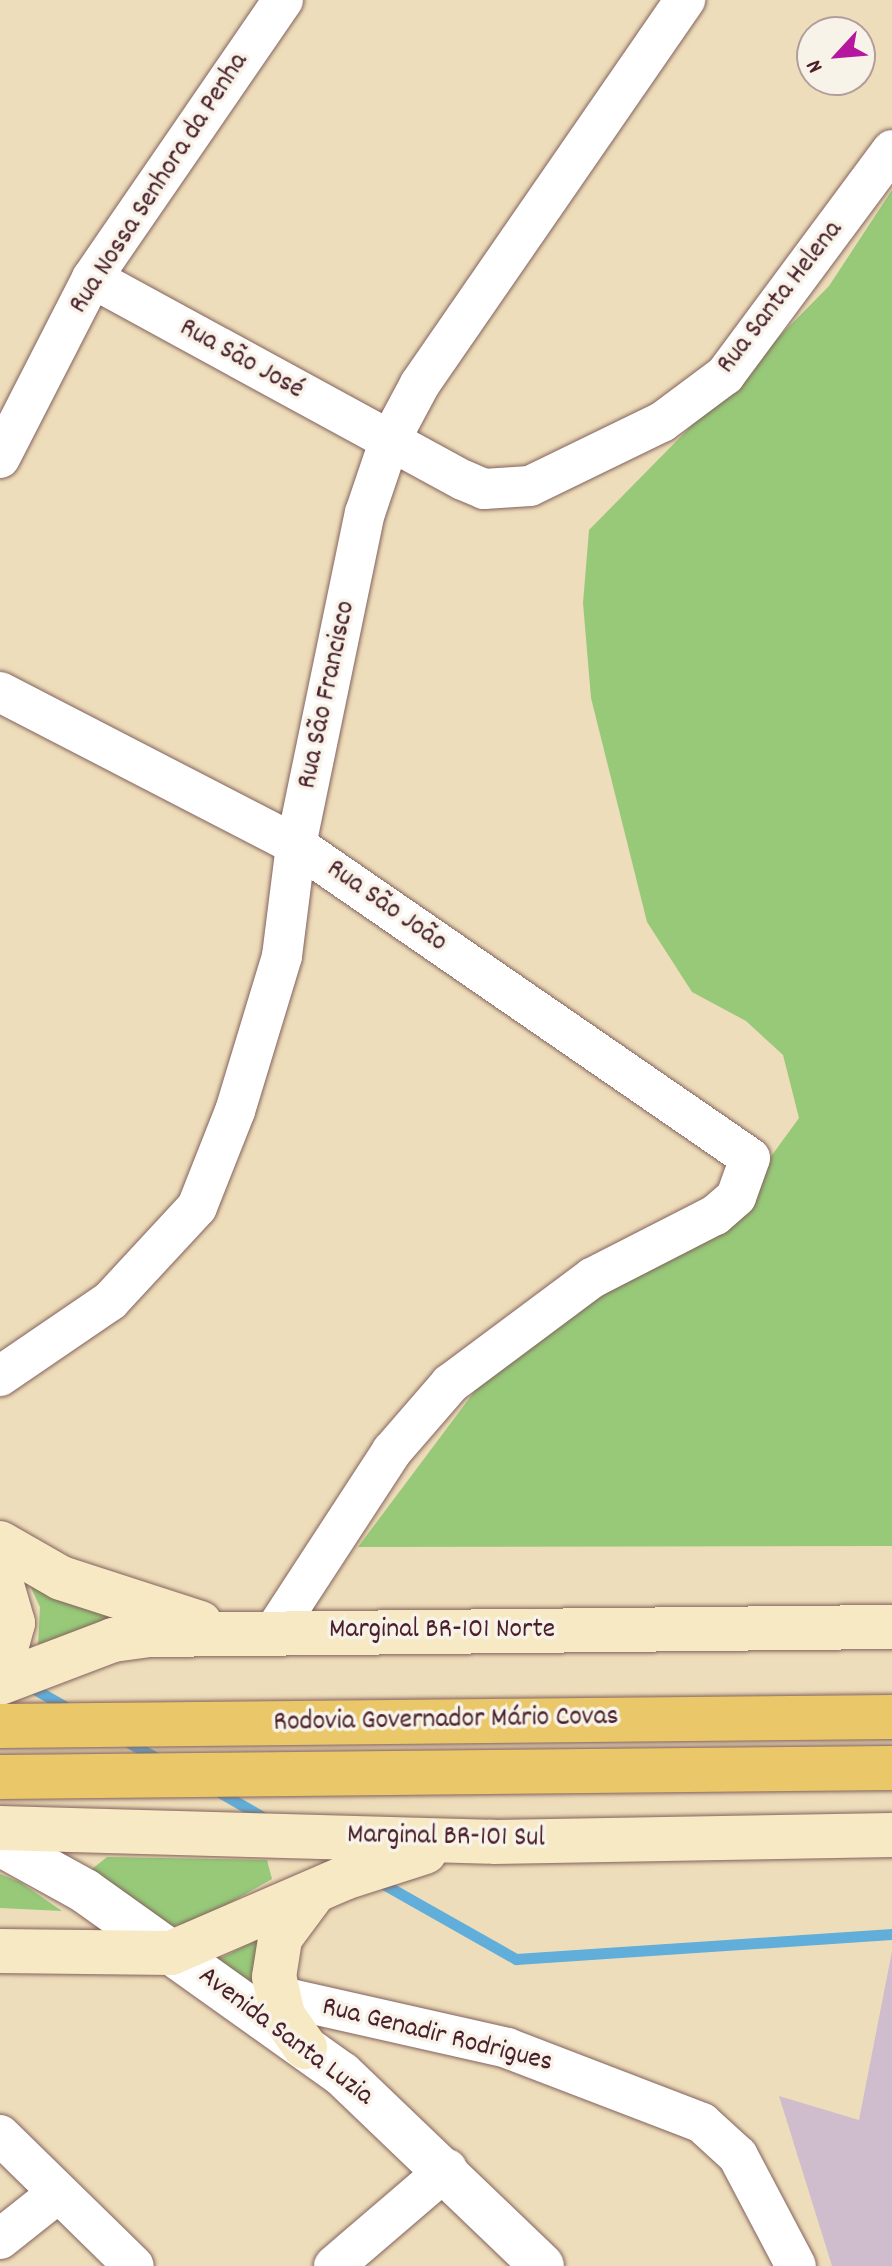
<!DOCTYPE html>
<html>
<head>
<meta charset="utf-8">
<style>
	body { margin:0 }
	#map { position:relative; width:892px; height:2266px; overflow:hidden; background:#eeddba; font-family:Dekko,sans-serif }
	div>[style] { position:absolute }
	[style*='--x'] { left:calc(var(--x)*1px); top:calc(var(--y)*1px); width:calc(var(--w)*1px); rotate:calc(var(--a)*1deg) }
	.industrial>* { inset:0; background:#cfbdce }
	.green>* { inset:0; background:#97c979 }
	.stream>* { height:11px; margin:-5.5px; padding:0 5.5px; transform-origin:5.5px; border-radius:5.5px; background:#60aed9 }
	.roads { filter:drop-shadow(0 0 2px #83625d) drop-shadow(0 0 2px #83625d) }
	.minor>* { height:40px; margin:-20px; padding:0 20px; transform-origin:20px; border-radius:20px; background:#fff }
	.tertiary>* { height:44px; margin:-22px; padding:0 22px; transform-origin:22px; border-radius:22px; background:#fff }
	.secondary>* { height:44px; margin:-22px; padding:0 22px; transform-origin:22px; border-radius:22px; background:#f7e9c3 }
	.motorway>* { height:44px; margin:-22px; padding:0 22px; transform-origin:22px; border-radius:22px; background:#eac769 }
	span { translate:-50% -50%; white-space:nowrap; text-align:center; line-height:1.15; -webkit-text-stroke:7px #f7f3e8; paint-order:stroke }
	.street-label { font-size:28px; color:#4a1f2b }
	.north { position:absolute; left:796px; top:16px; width:80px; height:80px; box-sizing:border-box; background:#f7f3e8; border:2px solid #b29e9c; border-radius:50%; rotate:244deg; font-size:22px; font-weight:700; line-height:32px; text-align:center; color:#4a1f2b }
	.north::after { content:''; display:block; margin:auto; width:28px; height:36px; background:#b5179e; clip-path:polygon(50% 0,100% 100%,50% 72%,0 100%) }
</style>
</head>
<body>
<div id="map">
	<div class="industrial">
		<div style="clip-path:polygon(892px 1951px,892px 2266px,832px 2266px,779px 2096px,859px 2120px)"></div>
	</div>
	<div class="green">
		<div style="clip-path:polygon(892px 190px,892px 1546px,358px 1547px,501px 1356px,721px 1225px,799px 1118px,783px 1055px,746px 1021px,692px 992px,647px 922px,591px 698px,583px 603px,589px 530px,829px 286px)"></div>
		<div style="clip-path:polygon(26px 1577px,115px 1616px,38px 1646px,40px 1607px)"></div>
		<div style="clip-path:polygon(107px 1857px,267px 1860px,272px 1879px,198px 1921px,169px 1927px,87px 1873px)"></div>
		<div style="clip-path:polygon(0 1874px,20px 1882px,62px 1911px,0 1908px)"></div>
		<div style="clip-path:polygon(257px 1940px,263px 1994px,207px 1965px)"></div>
	</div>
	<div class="stream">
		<div style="--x:29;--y:1686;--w:51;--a:29.6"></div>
		<div style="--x:126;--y:1741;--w:39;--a:29"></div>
		<div style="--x:214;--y:1789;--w:62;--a:29.9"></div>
		<div style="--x:378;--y:1881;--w:159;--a:29.5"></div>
		<div style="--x:516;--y:1959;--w:377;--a:-3.8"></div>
	</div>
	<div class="roads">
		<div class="minor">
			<div style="--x:92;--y:278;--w:422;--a:28.6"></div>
			<div style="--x:463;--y:480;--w:23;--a:23"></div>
			<div style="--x:484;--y:489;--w:46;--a:-3.7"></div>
			<div style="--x:530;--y:486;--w:147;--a:-25.9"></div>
			<div style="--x:662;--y:422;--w:79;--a:-36.7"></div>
			<div style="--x:725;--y:375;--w:280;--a:-53.4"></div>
			<div style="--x:0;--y:458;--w:202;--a:-62.9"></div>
			<div style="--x:92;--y:278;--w:337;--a:-55.5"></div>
			<div style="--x:0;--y:692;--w:333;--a:27.3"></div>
			<div style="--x:296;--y:845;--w:551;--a:34.58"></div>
			<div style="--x:750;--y:1158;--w:41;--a:109.7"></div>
			<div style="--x:736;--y:1197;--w:28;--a:139"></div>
			<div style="--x:715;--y:1215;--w:138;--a:152.9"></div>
			<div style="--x:592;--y:1278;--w:177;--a:143.3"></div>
			<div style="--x:450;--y:1384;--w:89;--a:130.9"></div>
			<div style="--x:392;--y:1451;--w:216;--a:123.1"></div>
			<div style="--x:0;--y:1376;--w:133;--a:-34.3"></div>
			<div style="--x:110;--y:1301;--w:128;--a:-47.2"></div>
			<div style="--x:197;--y:1207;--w:103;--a:-68.4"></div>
			<div style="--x:235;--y:1111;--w:162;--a:-73.1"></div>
			<div style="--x:282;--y:956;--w:112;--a:-82.8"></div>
			<div style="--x:296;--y:845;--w:339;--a:-78.3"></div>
			<div style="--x:365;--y:513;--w:75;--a:-71.3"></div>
			<div style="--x:389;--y:442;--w:66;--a:-61.9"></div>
			<div style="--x:420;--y:384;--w:467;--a:-55.4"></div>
			<div style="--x:277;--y:1996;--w:236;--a:12.7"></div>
			<div style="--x:507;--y:2048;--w:209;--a:21"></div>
			<div style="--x:702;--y:2123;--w:49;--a:42.5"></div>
			<div style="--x:738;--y:2156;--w:124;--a:62.2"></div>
			<div style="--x:0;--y:2135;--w:187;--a:44.4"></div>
			<div style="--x:0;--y:2239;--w:74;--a:-38.4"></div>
			<div style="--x:334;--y:2266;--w:149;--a:-40.6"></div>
		</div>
		<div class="tertiary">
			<div style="--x:0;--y:1844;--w:97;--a:28.9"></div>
			<div style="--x:85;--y:1891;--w:315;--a:35.5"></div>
			<div style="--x:342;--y:2074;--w:277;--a:43.8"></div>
		</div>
		<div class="secondary">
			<div style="--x:0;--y:1543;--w:70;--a:29.8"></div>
			<div style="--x:61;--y:1578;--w:146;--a:17.9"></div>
			<div style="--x:0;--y:1578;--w:47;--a:73.9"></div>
			<div style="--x:13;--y:1623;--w:50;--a:105.2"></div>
			<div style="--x:0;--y:1683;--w:121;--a:-20.8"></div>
			<div style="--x:113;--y:1640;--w:35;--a:-8"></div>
			<div style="--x:148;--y:1635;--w:744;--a:-0.62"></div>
			<div style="--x:0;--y:1828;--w:494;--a:1.6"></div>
			<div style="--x:494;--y:1842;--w:398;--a:-1"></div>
			<div style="--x:0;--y:1951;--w:171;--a:0.7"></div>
			<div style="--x:171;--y:1953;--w:189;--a:-23.4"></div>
			<div style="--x:344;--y:1878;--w:85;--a:-17.8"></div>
			<div style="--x:305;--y:2047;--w:39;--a:-125"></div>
			<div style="--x:283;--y:2015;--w:39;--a:-103"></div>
			<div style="--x:274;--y:1977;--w:39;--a:-81"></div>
			<div style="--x:280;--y:1938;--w:54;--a:-53.3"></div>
		</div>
		<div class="motorway">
			<div style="--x:0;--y:1726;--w:892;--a:-0.58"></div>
			<div style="--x:0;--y:1777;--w:892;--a:-0.58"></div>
		</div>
	</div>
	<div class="street-label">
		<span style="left:160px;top:184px;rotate:-57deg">Rua Nossa Senhora da Penha</span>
		<span style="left:781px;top:298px;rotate:-52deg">Rua Santa Helena</span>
		<span style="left:241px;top:360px;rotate:29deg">Rua São José</span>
		<span style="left:328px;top:695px;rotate:-78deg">Rua São Francisco</span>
		<span style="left:386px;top:907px;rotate:35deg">Rua São João</span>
		<span style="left:442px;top:1631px">Marginal BR-101 Norte</span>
		<span style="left:446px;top:1721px;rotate:-1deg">Rodovia Governador Mário Covas</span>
		<span style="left:446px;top:1838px;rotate:1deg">Marginal BR-101 Sul</span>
		<span style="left:437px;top:2036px;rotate:14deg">Rua Genadir Rodrigues</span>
		<span style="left:285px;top:2037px;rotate:37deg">Avenida Santa Luzia</span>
	</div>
	<div class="north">N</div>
</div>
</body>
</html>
